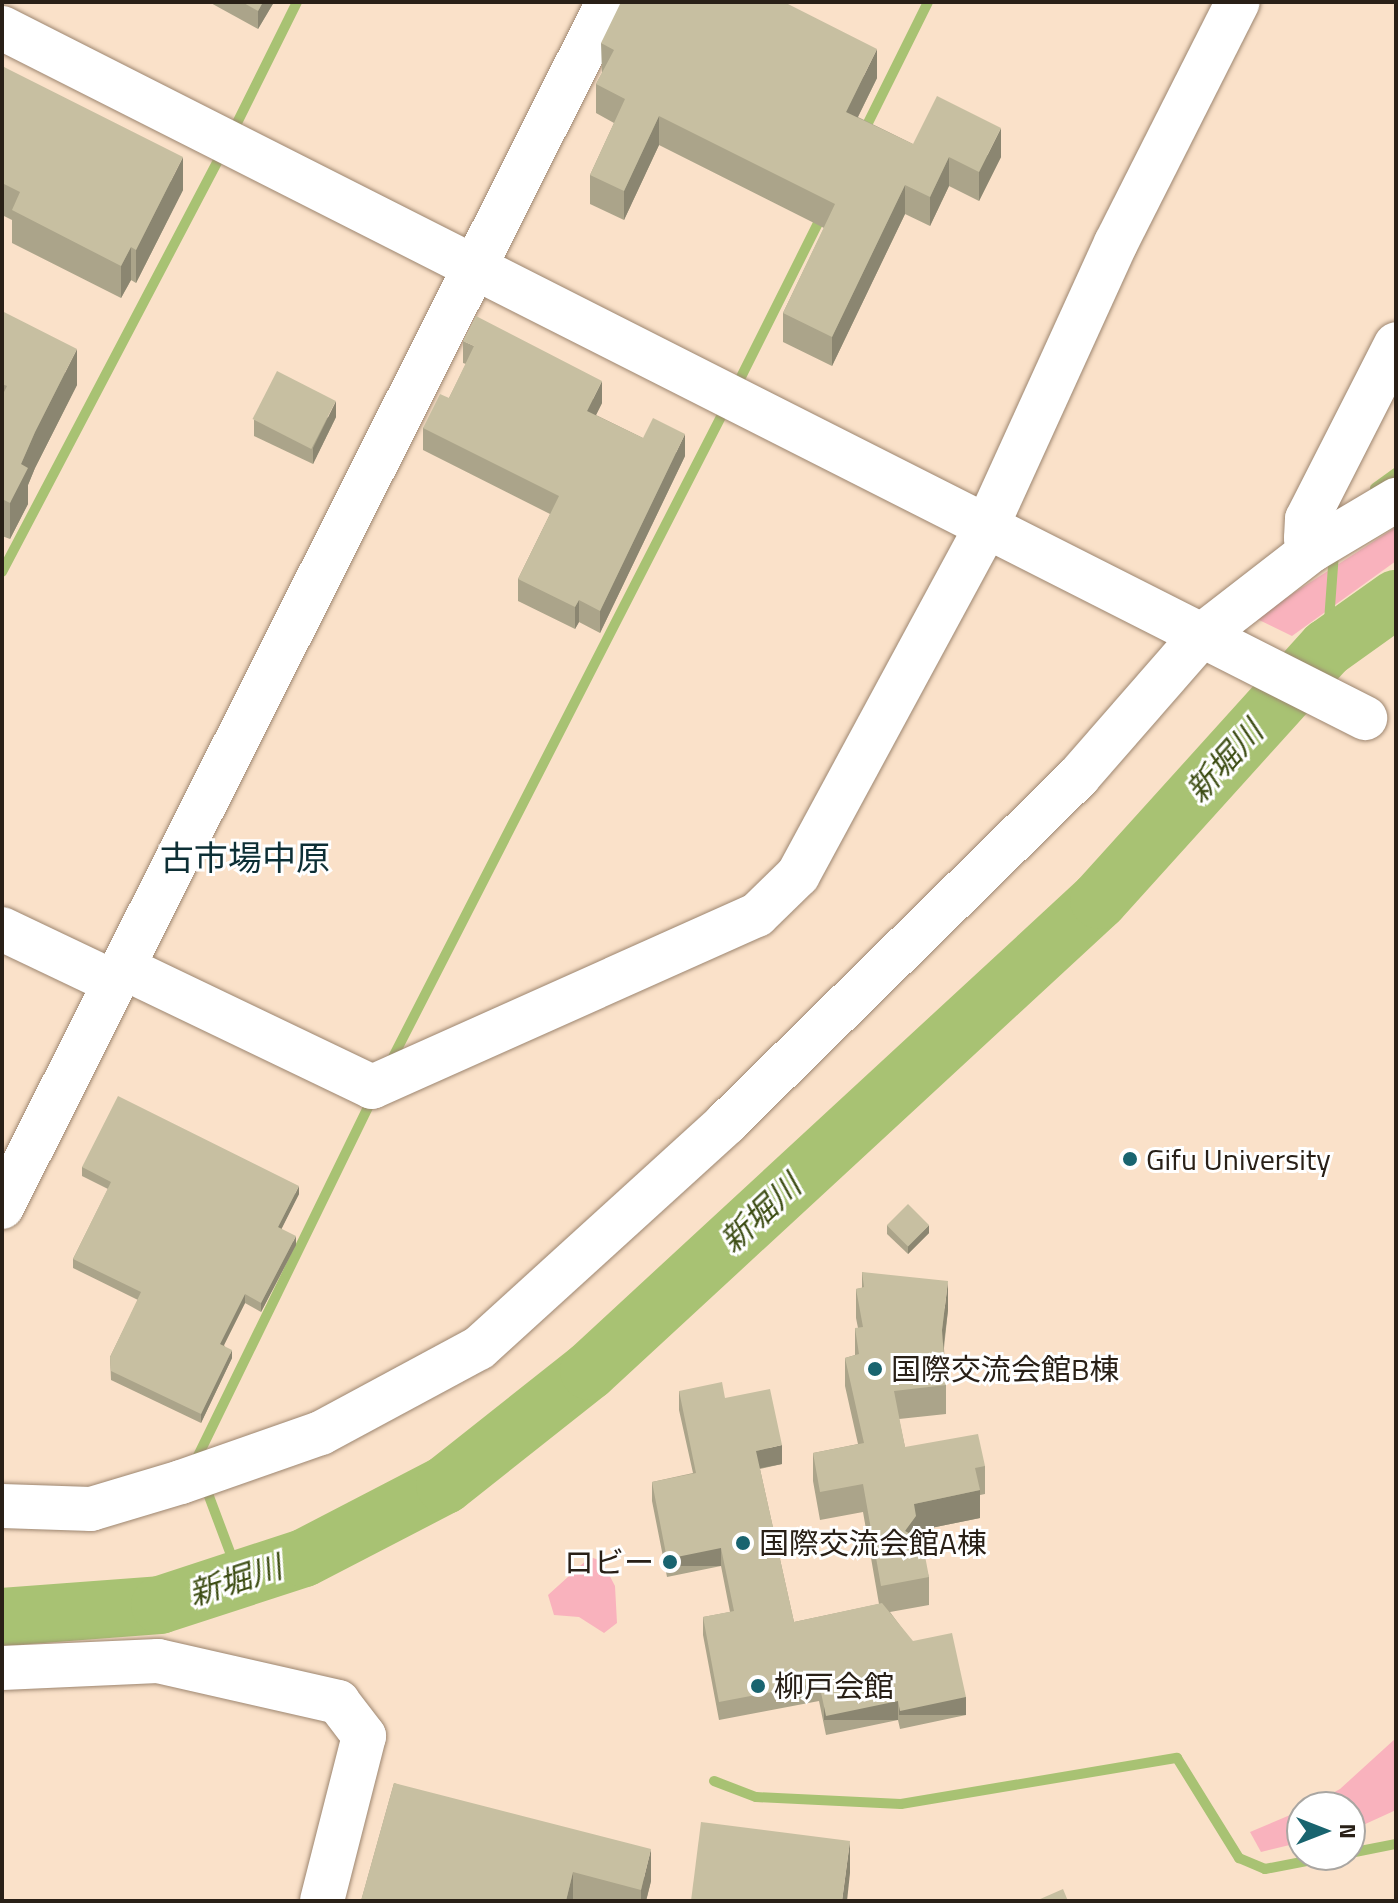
<!DOCTYPE html>
<html>
<head>
<meta charset="utf-8">
<style>
	body { margin:0 }
	#map { position:relative; width:1398px; height:1903px; overflow:hidden; background:#fae1c9; font-family:"Titillium Web","Noto Sans JP",sans-serif }
	div>[style] { position:absolute }
	[style*='--x'] { left:calc(var(--x)*1px); top:calc(var(--y)*1px); width:calc(var(--w)*1px); rotate:calc(var(--a)*1deg) }
	.green>* { inset:0; background:#f9b2bd }
	.stream>* { height:10px; margin:-5px; padding:0 5px; transform-origin:5px; border-radius:5px; background:#a8c273 }
	.river>* { height:58px; margin:-29px; padding:0 29px; transform-origin:29px; border-radius:29px; background:#a8c273 }
	.roads { filter:drop-shadow(0 0 2px #9d8670) drop-shadow(0 0 2px #9d8670) }
	.minor>* { height:44px; margin:-22px; padding:0 22px; transform-origin:22px; border-radius:22px; background:#fff }
	.wall>* { inset:0; background:#aba48a }
	.shaded-wall>* { inset:0; background:#8b8671; transform-origin:0 0 }
	.building>* { inset:0; background:#c7bfa1; transform-origin:0 0 }
	.dots>* { width:22px; height:22px; translate:-50% -50%; box-sizing:border-box; border:4px solid #fff; border-radius:50% }
	span { translate:-50% -50%; white-space:nowrap; text-align:center; line-height:1.15; -webkit-text-stroke:6px #fff; paint-order:stroke }
	.poi-label { font-size:30px; color:#292017 }
	.left { translate:0 -50%; text-align:left }
	.right { translate:-100% -50%; text-align:right }
	.water-label { font-size:32px; color:#3d4d14; font-style:italic }
	.quarter-label { font-size:34px; color:#0d2f35 }
	.frame { position:absolute; inset:0; border:4px solid #292017; pointer-events:none }
	.north { position:absolute; left:1286px; top:1791px; width:80px; height:80px; box-sizing:border-box; background:#fff; border:2px solid #a9a6a2; border-radius:50%; rotate:90deg; font-size:22px; font-weight:700; line-height:32px; text-align:center; color:#292017 }
	.north::after { content:''; display:block; margin:auto; width:28px; height:36px; background:#19646f; clip-path:polygon(50% 0,100% 100%,50% 72%,0 100%) }
</style>
</head>
<body>
<div id="map">
	<div class="green">
		<div style="clip-path:polygon(1396px 527px,1396px 561px,1292px 636px,1255px 618px)"></div>
		<div style="clip-path:polygon(590px 1557px,602px 1561px,615px 1586px,617px 1623px,604px 1633px,579px 1617px,554px 1615px,548px 1595px)"></div>
		<div style="clip-path:polygon(1396px 1738px,1396px 1810px,1350px 1831px,1350px 1807px,1307px 1807px,1340px 1789px)"></div>
		<div style="clip-path:polygon(1302px 1810px,1302px 1842px,1261px 1852px,1250px 1832px)"></div>
	</div>
	<div class="stream">
		<div style="--x:232;--y:133;--w:146;--a:-63.6"></div>
		<div style="--x:863;--y:133;--w:146;--a:-63.6"></div>
		<div style="--x:736;--y:387;--w:192;--a:-63.4"></div>
		<div style="--x:1375;--y:488;--w:26;--a:-36"></div>
		<div style="--x:2;--y:572;--w:475;--a:-62.3"></div>
		<div style="--x:1327;--y:648;--w:96;--a:-85.8"></div>
		<div style="--x:390;--y:1063;--w:739;--a:-62.88"></div>
		<div style="--x:195;--y:1462;--w:408;--a:-64"></div>
		<div style="--x:204;--y:1483;--w:103;--a:69.4"></div>
		<div style="--x:714;--y:1781;--w:45;--a:20.9"></div>
		<div style="--x:756;--y:1797;--w:145;--a:2.8"></div>
		<div style="--x:901;--y:1804;--w:280;--a:-9.5"></div>
		<div style="--x:1177;--y:1758;--w:118;--a:58.2"></div>
		<div style="--x:1239;--y:1858;--w:28;--a:23"></div>
		<div style="--x:1265;--y:1869;--w:74;--a:-10.9"></div>
		<div style="--x:1350;--y:1853;--w:47;--a:-11.1"></div>
	</div>
	<div class="river">
		<div style="--x:2;--y:1617;--w:158;--a:-4.3"></div>
		<div style="--x:160;--y:1605;--w:151;--a:-18.1"></div>
		<div style="--x:304;--y:1558;--w:159;--a:-27.4"></div>
		<div style="--x:445;--y:1485;--w:184;--a:-38.4"></div>
		<div style="--x:589;--y:1371;--w:694;--a:-42.72"></div>
		<div style="--x:1099;--y:900;--w:340;--a:-47.9"></div>
		<div style="--x:1327;--y:648;--w:85;--a:-35.4"></div>
	</div>
	<div class="roads">
		<div class="minor">
			<div style="--x:2;--y:28;--w:1528;--a:26.85"></div>
			<div style="--x:1312;--y:550;--w:13;--a:-117"></div>
			<div style="--x:1306;--y:538;--w:19;--a:-87"></div>
			<div style="--x:1307;--y:519;--w:196;--a:-63"></div>
			<div style="--x:2;--y:929;--w:123;--a:25.5"></div>
			<div style="--x:124;--y:968;--w:275;--a:25.6"></div>
			<div style="--x:372;--y:1087;--w:422;--a:-24.1"></div>
			<div style="--x:757;--y:915;--w:57;--a:-44.3"></div>
			<div style="--x:798;--y:875;--w:397;--a:-61.6"></div>
			<div style="--x:987;--y:526;--w:311;--a:-65.5"></div>
			<div style="--x:1116;--y:243;--w:270;--a:-63.2"></div>
			<div style="--x:2;--y:1207;--w:1349;--a:-63.3"></div>
			<div style="--x:2;--y:1506;--w:89;--a:1.9"></div>
			<div style="--x:91;--y:1509;--w:94;--a:-16.7"></div>
			<div style="--x:181;--y:1482;--w:148;--a:-19.3"></div>
			<div style="--x:321;--y:1433;--w:179;--a:-28.3"></div>
			<div style="--x:479;--y:1348;--w:334;--a:-42.3"></div>
			<div style="--x:726;--y:1123;--w:495;--a:-44.5"></div>
			<div style="--x:1079;--y:776;--w:186;--a:-48.9"></div>
			<div style="--x:1201;--y:636;--w:140;--a:-37.8"></div>
			<div style="--x:1312;--y:550;--w:98;--a:-30.8"></div>
			<div style="--x:2;--y:1668;--w:156;--a:-2.6"></div>
			<div style="--x:158;--y:1661;--w:185;--a:12.8"></div>
			<div style="--x:338;--y:1702;--w:43;--a:52.6"></div>
			<div style="--x:364;--y:1736;--w:170;--a:104.3"></div>
		</div>
	</div>
	<div class="wall">
		<div style="clip-path:polygon(209px 2px,274px 2px,258px 29px)"></div>
		<div style="clip-path:polygon(601px 43px,877px 78px,858px 117px,913px 144px,1001px 157px,979px 201px,949px 186px,930px 226px,905px 214px,832px 366px,783px 342px,783px 313px,824px 228px,659px 145px,624px 220px,590px 204px,590px 175px,614px 123px,596px 113px,596px 84px,602px 73px)"></div>
		<div style="clip-path:polygon(2px 66px,183px 190px,136px 283px,131px 280px,121px 298px,12px 243px,12px 220px,2px 215px)"></div>
		<div style="clip-path:polygon(2px 311px,77px 385px,35px 468px,28px 485px,28px 504px,10px 539px,2px 536px)"></div>
		<div style="clip-path:polygon(463px 341px,602px 403px,596px 415px,643px 438px,685px 456px,600px 633px,579px 622px,575px 629px,518px 601px,518px 579px,550px 514px,423px 450px,423px 428px,449px 398px,466px 364px,463px 363px)"></div>
		<div style="clip-path:polygon(336px 417px,313px 464px,254px 436px,254px 420px)"></div>
		<div style="clip-path:polygon(82px 1167px,299px 1194px,281px 1229px,296px 1245px,261px 1312px,245px 1303px,224px 1345px,232px 1358px,201px 1423px,111px 1380px,110px 1357px,138px 1300px,73px 1268px,73px 1259px,108px 1189px,82px 1176px)"></div>
		<div style="clip-path:polygon(887px 1225px,929px 1233px,908px 1254px,887px 1234px)"></div>
		<div style="clip-path:polygon(862px 1272px,948px 1310px,944px 1348px,946px 1385px,946px 1414px,899px 1419px,905px 1447px,985px 1466px,985px 1494px,980px 1495px,980px 1518px,916px 1531px,916px 1537px,929px 1577px,929px 1605px,890px 1612px,966px 1715px,900px 1729px,898px 1720px,826px 1735px,819px 1701px,719px 1720px,703px 1635px,703px 1617px,730px 1612px,721px 1566px,667px 1577px,652px 1501px,652px 1482px,693px 1473px,679px 1410px,679px 1391px,725px 1398px,782px 1464px,760px 1469px,794px 1622px,879px 1604px,863px 1512px,820px 1520px,813px 1481px,813px 1453px,858px 1444px,845px 1386px,845px 1358px,855px 1355px,855px 1328px,858px 1328px,856px 1318px,856px 1289px,862px 1288px)"></div>
		<div style="clip-path:polygon(394px 1783px,651px 1881px,646px 1901px,361px 1901px)"></div>
	</div>
	<div class="shaded-wall">
		<div style="clip-path:polygon(263px 2px,274px 2px,258px 29px,258px 11px)"></div>
		<div style="clip-path:polygon(877px 49px,877px 78px,846px 141px,846px 112px)"></div>
		<div style="clip-path:polygon(659px 116px,659px 145px,624px 220px,624px 191px)"></div>
		<div style="clip-path:polygon(1001px 128px,1001px 157px,979px 201px,979px 172px)"></div>
		<div style="clip-path:polygon(183px 157px,183px 190px,136px 283px,136px 250px)"></div>
		<div style="clip-path:polygon(949px 157px,949px 186px,930px 226px,930px 197px)"></div>
		<div style="clip-path:polygon(905px 185px,905px 214px,832px 366px,832px 337px)"></div>
		<div style="clip-path:polygon(131px 247px,131px 280px,121px 298px,121px 266px)"></div>
		<div style="clip-path:polygon(77px 349px,77px 385px,35px 468px,28px 485px,28px 504px,10px 539px,10px 503px,21px 464px,35px 432px)"></div>
		<div style="clip-path:polygon(602px 381px,602px 403px,587px 433px,587px 411px)"></div>
		<div style="clip-path:polygon(336px 401px,336px 417px,313px 464px,313px 448px)"></div>
		<div style="clip-path:polygon(685px 434px,685px 456px,600px 633px,600px 611px)"></div>
		<div style="clip-path:polygon(579px 600px,579px 622px,575px 629px,575px 607px)"></div>
		<div style="clip-path:polygon(299px 1186px,299px 1194px,278px 1236px,278px 1227px)"></div>
		<div style="clip-path:polygon(929px 1225px,929px 1233px,908px 1254px,908px 1246px)"></div>
		<div style="clip-path:polygon(296px 1236px,296px 1245px,261px 1312px,261px 1303px)"></div>
		<div style="clip-path:polygon(948px 1281px,948px 1310px,942px 1358px,942px 1330px)"></div>
		<div style="clip-path:polygon(245px 1294px,245px 1303px,220px 1353px,220px 1344px)"></div>
		<div style="clip-path:polygon(232px 1350px,232px 1358px,201px 1423px,201px 1414px)"></div>
		<div style="clip-path:polygon(782px 1445px,782px 1464px,756px 1469px,756px 1451px)"></div>
		<div style="clip-path:polygon(980px 1490px,980px 1518px,916px 1531px,916px 1545px,905px 1531px,914px 1504px)"></div>
		<div style="left:721px;top:1548px;width:18px;height:55px;rotate:90deg"></div>
		<div style="left:966px;top:1697px;width:18px;height:67px;rotate:90deg"></div>
		<div style="left:898px;top:1701px;width:19px;height:74px;rotate:90deg"></div>
		<div style="clip-path:polygon(850px 1841px,850px 1873px,847px 1901px,842px 1901px)"></div>
		<div style="clip-path:polygon(651px 1849px,651px 1881px,646px 1901px,641px 1901px,641px 1890px)"></div>
		<div style="clip-path:polygon(573px 1872px,573px 1901px,566px 1901px)"></div>
	</div>
	<div class="building">
		<div style="clip-path:polygon(242px 2px,263px 2px,258px 11px)"></div>
		<div style="clip-path:polygon(621px 2px,784px 2px,877px 49px,846px 112px,913px 144px,937px 96px,1001px 128px,979px 172px,949px 157px,930px 197px,905px 185px,832px 337px,783px 313px,835px 204px,659px 116px,624px 191px,590px 175px,625px 99px,596px 84px,614px 50px,601px 43px)"></div>
		<div style="clip-path:polygon(2px 66px,183px 157px,136px 250px,131px 247px,121px 266px,12px 210px,20px 192px,2px 183px)"></div>
		<div style="clip-path:polygon(2px 311px,77px 349px,35px 432px,21px 464px,28px 468px,10px 503px,2px 499px,2px 396px,7px 386px,2px 384px)"></div>
		<div style="clip-path:polygon(476px 316px,602px 381px,587px 411px,643px 438px,653px 418px,685px 434px,600px 611px,579px 600px,575px 607px,518px 579px,559px 496px,423px 428px,440px 394px,449px 398px,474px 346px,463px 341px)"></div>
		<div style="left:277px;top:371px;width:66px;height:54px;rotate:27deg"></div>
		<div style="clip-path:polygon(118px 1096px,299px 1186px,278px 1227px,296px 1236px,261px 1303px,245px 1294px,220px 1344px,232px 1350px,201px 1414px,111px 1371px,110px 1357px,141px 1292px,73px 1259px,111px 1182px,82px 1167px)"></div>
		<div style="left:908px;top:1204px;width:30px;height:30px;rotate:45deg"></div>
		<div style="clip-path:polygon(862px 1272px,948px 1281px,942px 1330px,946px 1385px,894px 1391px,905px 1447px,978px 1434px,985px 1466px,975px 1468px,980px 1490px,914px 1504px,916px 1516px,905px 1531px,922px 1540px,929px 1577px,881px 1586px,863px 1484px,820px 1492px,813px 1453px,864px 1443px,845px 1358px,859px 1354px,855px 1328px,863px 1327px,856px 1289px,864px 1287px)"></div>
		<div style="clip-path:polygon(722px 1382px,725px 1398px,770px 1389px,782px 1445px,756px 1451px,794px 1622px,882px 1603px,913px 1641px,952px 1633px,966px 1697px,900px 1711px,898px 1701px,826px 1716px,819px 1683px,719px 1702px,703px 1617px,734px 1611px,721px 1548px,667px 1559px,652px 1482px,696px 1473px,679px 1391px)"></div>
		<div style="clip-path:polygon(394px 1783px,651px 1849px,641px 1890px,573px 1872px,566px 1901px,361px 1901px)"></div>
		<div style="clip-path:polygon(701px 1822px,850px 1841px,842px 1901px,691px 1901px)"></div>
		<div style="clip-path:polygon(1063px 1889px,1068px 1901px,1038px 1901px,1038px 1900px)"></div>
	</div>
	<div class="dots">
		<div style="left:1130px;top:1159px;background:#19646f"></div>
		<div style="left:875px;top:1369px;background:#19646f"></div>
		<div style="left:743px;top:1543px;background:#19646f"></div>
		<div style="left:670px;top:1562px;background:#19646f"></div>
		<div style="left:758px;top:1686px;background:#19646f"></div>
	</div>
	<div class="poi-label">
		<span class="left" style="left:1146px;top:1159px">Gifu University</span>
		<span class="left" style="left:891px;top:1369px">国際交流会館B棟</span>
		<span class="left" style="left:759px;top:1543px">国際交流会館A棟</span>
		<span class="right" style="left:654px;top:1562px">ロビー</span>
		<span class="left" style="left:774px;top:1686px">柳戸会館</span>
	</div>
	<div class="water-label">
		<span style="left:1224px;top:761px;rotate:-48deg">新堀川</span>
		<span style="left:760px;top:1213px;rotate:-43deg">新堀川</span>
		<span style="left:235px;top:1580px;rotate:-18deg">新堀川</span>
	</div>
	<div class="quarter-label">
		<span style="left:245px;top:858px">古市場中原</span>
	</div>
	<div class="frame"></div>
	<div class="north">N</div>
</div>
</body>
</html>
